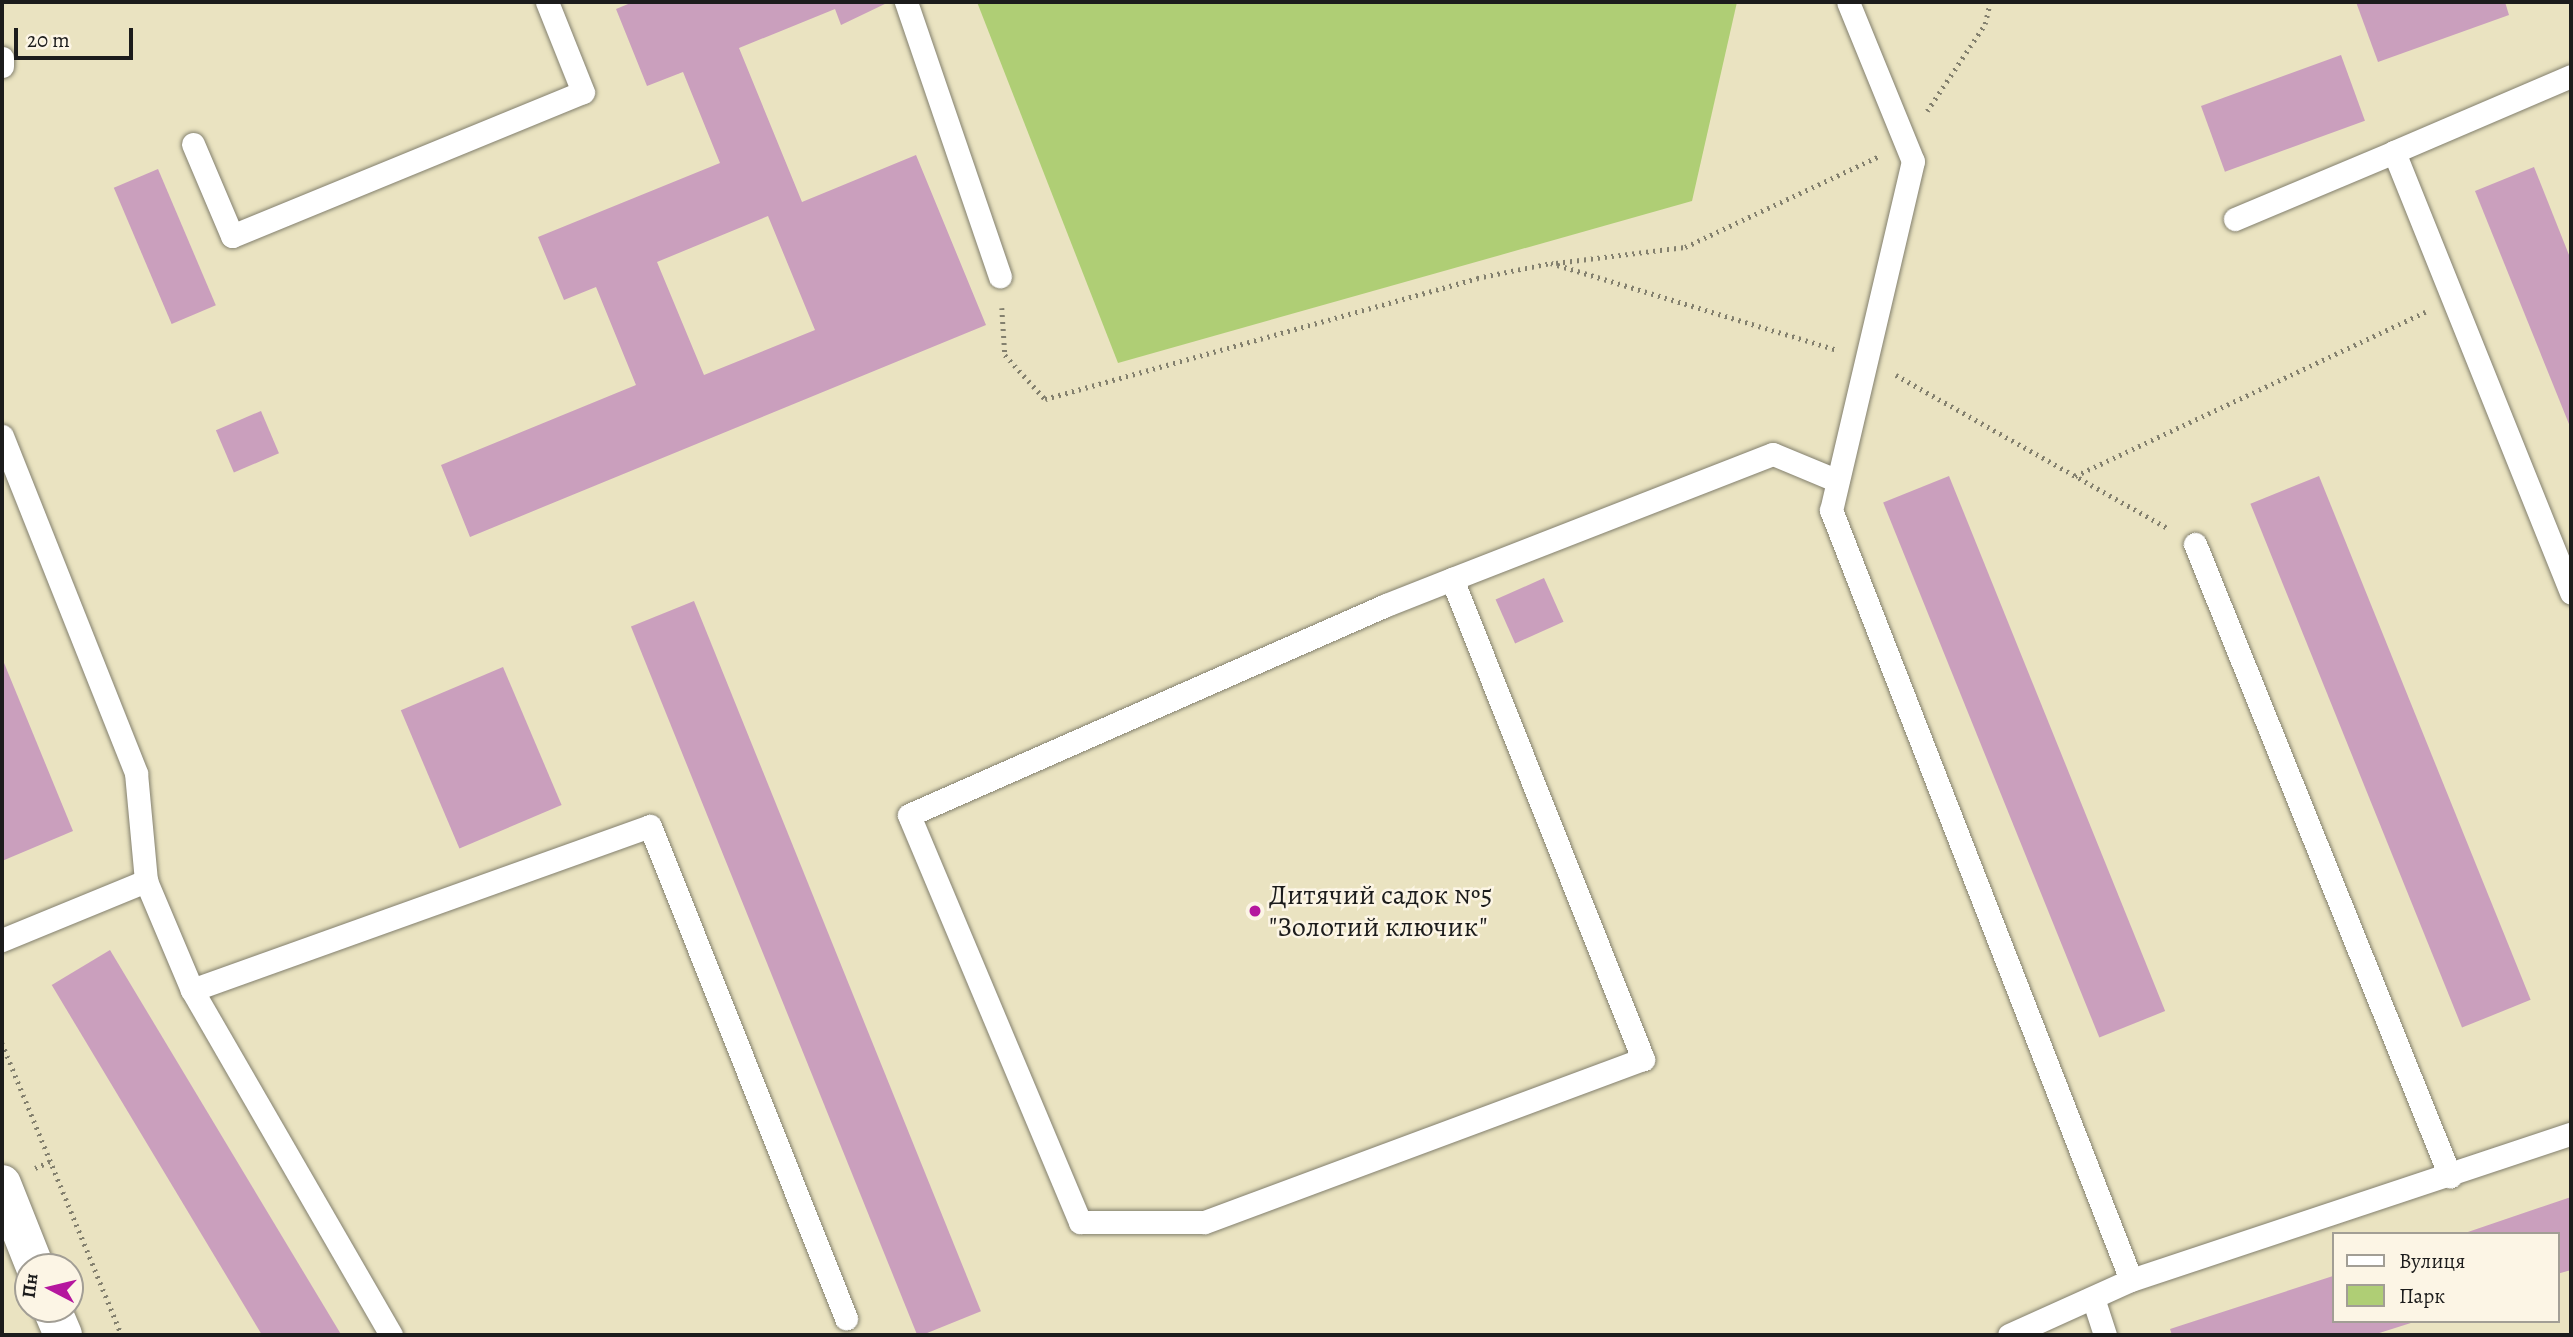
<!DOCTYPE html>
<html>
<head>
<meta charset="utf-8">
<style>
	body { margin:0 }
	#map { position:relative; width:2573px; height:1337px; overflow:hidden; background:#eae3c1; font-family:Alegreya,serif }
	div>[style] { position:absolute }
	[style*='--x'] { left:calc(var(--x)*1px); top:calc(var(--y)*1px); width:calc(var(--w)*1px); rotate:calc(var(--a)*1deg) }
	.green>* { inset:0; background:#afce75 }
	.building>* { inset:0; background:#ca9fbd; transform-origin:0 0 }
	.path>* { height:4.5px; margin-top:-2.25px; transform-origin:0; background:repeating-linear-gradient(90deg,#83806e 0 2px,transparent 0 7px) }
	.roads { filter:drop-shadow(0 0 2px #83806e) drop-shadow(0 0 2px #83806e) }
	.service>* { height:23px; margin:-11.5px; padding:0 11.5px; transform-origin:11.5px; border-radius:11.5px; background:#fff }
	.tertiary>* { height:38px; margin:-19px; padding:0 19px; transform-origin:19px; border-radius:19px; background:#fff }
	.dots>* { width:19px; height:19px; translate:-50% -50%; box-sizing:border-box; border:4px solid #fcf5e5; border-radius:50% }
	span { translate:-50% -50%; white-space:nowrap; text-align:center; line-height:1.15; -webkit-text-stroke:5px #fcf5e5; paint-order:stroke }
	.poi-label { font-size:28px; color:#1c1c1c }
	.left { translate:0 -50%; text-align:left }
	.frame { position:absolute; inset:0; border:4px solid #1c1c1c; pointer-events:none }
	.legend { position:absolute; left:2332px; top:1232px; width:228px; height:91px; box-sizing:border-box; background:#fcf5e5; border:2px solid #a29e95; margin:0; padding:9px 12px; list-style:none; font-size:21px; color:#1c1c1c }
	.legend li { display:flex; align-items:center; gap:14px; height:35px }
	.legend b { width:35px; border:2px solid #a29e95 }
	.north { position:absolute; left:14px; top:1253px; width:70px; height:70px; box-sizing:border-box; background:#fcf5e5; border:2px solid #a29e95; border-radius:50%; rotate:277deg; font-size:19px; font-weight:700; line-height:28px; text-align:center; color:#1c1c1c }
	.north::after { content:''; display:block; margin:auto; width:24px; height:32px; background:#b5179e; clip-path:polygon(50% 0,100% 100%,50% 72%,0 100%) }
	.scale { position:absolute; left:14px; top:28px; width:119px; height:32px; box-sizing:border-box; border:4px solid #1c1c1c; border-top:0; padding-left:9px; font-size:21px; line-height:24px; white-space:nowrap; color:#1c1c1c; -webkit-text-stroke:5px #fcf5e5; paint-order:stroke }
</style>
</head>
<body>
<div id="map">
	<div class="green">
		<div style="clip-path:polygon(977px 2px,1737px 2px,1692px 201px,1118px 363px)"></div>
	</div>
	<div class="building">
		<div style="clip-path:polygon(evenodd,633px 2px,889px 2px,841px 25px,835px 9px,739px 48px,802px 202px,916px 155px,986px 325px,470px 537px,441px 465px,636px 385px,596px 287px,564px 300px,538px 237px,720px 163px,683px 72px,647px 86px,616px 9px,633px 2px,768px 216px,815px 330px,704px 375px,657px 262px,768px 216px)"></div>
		<div style="clip-path:polygon(2356px 2px,2505px 2px,2509px 15px,2378px 62px)"></div>
		<div style="left:2341px;top:55px;width:70px;height:149px;rotate:70deg"></div>
		<div style="clip-path:polygon(2534px 167px,2571px 260px,2571px 429px,2475px 191px)"></div>
		<div style="left:158px;top:169px;width:148px;height:48px;rotate:67deg"></div>
		<div style="left:261px;top:411px;width:46px;height:49px;rotate:67deg"></div>
		<div style="left:1949px;top:476px;width:577px;height:71px;rotate:68deg"></div>
		<div style="left:2319px;top:476px;width:565px;height:74px;rotate:68deg"></div>
		<div style="left:1544px;top:578px;width:48px;height:53px;rotate:66deg"></div>
		<div style="left:694px;top:601px;width:766px;height:68px;rotate:68deg"></div>
		<div style="clip-path:polygon(2px 658px,73px 831px,2px 861px)"></div>
		<div style="left:503px;top:667px;width:150px;height:111px;rotate:67deg"></div>
		<div style="left:110px;top:950px;width:449px;height:68px;rotate:59deg"></div>
		<div style="clip-path:polygon(2571px 1197px,2571px 1270px,2557px 1274px,2557px 1234px,2462px 1234px)"></div>
		<div style="clip-path:polygon(2333px 1276px,2333px 1321px,2414px 1322px,2373px 1335px,2172px 1335px,2170px 1329px)"></div>
	</div>
	<div class="path">
		<div style="--x:1927;--y:111;--w:105;--a:-56.3"></div>
		<div style="--x:1985;--y:24;--w:23;--a:-77"></div>
		<div style="--x:1556;--y:263;--w:130;--a:-7.1"></div>
		<div style="--x:1685;--y:247;--w:214;--a:-25.1"></div>
		<div style="--x:1002;--y:308;--w:47;--a:86.3"></div>
		<div style="--x:1005;--y:355;--w:59;--a:47.7"></div>
		<div style="--x:1045;--y:399;--w:449;--a:-15.6"></div>
		<div style="--x:1477;--y:278;--w:76;--a:-11.5"></div>
		<div style="--x:1551;--y:263;--w:299;--a:16.9"></div>
		<div style="--x:1896;--y:375;--w:313;--a:29.4"></div>
		<div style="--x:2075;--y:476;--w:387;--a:-25.1"></div>
		<div style="--x:2;--y:1043;--w:316;--a:67.7"></div>
		<div style="--x:35;--y:1168;--w:17;--a:-24"></div>
	</div>
	<div class="roads">
		<div class="service">
			<div style="--x:906;--y:2;--w:290;--a:71.1"></div>
			<div style="--x:1848;--y:2;--w:172;--a:67.8"></div>
			<div style="--x:1913;--y:161;--w:359;--a:103.2"></div>
			<div style="--x:1831;--y:510;--w:826;--a:68.71"></div>
			<div style="--x:2;--y:58;--w:8;--a:90"></div>
			<div style="--x:2571;--y:76;--w:193;--a:156.8"></div>
			<div style="--x:2394;--y:152;--w:475;--a:68.1"></div>
			<div style="--x:193;--y:144;--w:100;--a:67"></div>
			<div style="--x:232;--y:236;--w:379;--a:-22.3"></div>
			<div style="--x:583;--y:92;--w:97;--a:-111.8"></div>
			<div style="--x:2235;--y:219;--w:173;--a:-22.8"></div>
			<div style="--x:2;--y:436;--w:363;--a:68.3"></div>
			<div style="--x:136;--y:773;--w:108;--a:84.7"></div>
			<div style="--x:146;--y:881;--w:118;--a:67.1"></div>
			<div style="--x:192;--y:990;--w:398;--a:60"></div>
			<div style="--x:2195;--y:544;--w:682;--a:68.03"></div>
			<div style="--x:1452;--y:579;--w:517;--a:68.3"></div>
			<div style="--x:1643;--y:1059;--w:468;--a:159.6"></div>
			<div style="--x:1204;--y:1222;--w:124;--a:180"></div>
			<div style="--x:1080;--y:1222;--w:441;--a:-112.8"></div>
			<div style="--x:909;--y:815;--w:521;--a:-23.76"></div>
			<div style="--x:1386;--y:605;--w:71;--a:-21.5"></div>
			<div style="--x:1452;--y:579;--w:344;--a:-21.3"></div>
			<div style="--x:1773;--y:454;--w:70;--a:22.6"></div>
			<div style="--x:2;--y:940;--w:156;--a:-22.3"></div>
			<div style="--x:192;--y:990;--w:486;--a:-19.7"></div>
			<div style="--x:650;--y:826;--w:530;--a:68.28"></div>
			<div style="--x:2094;--y:1301;--w:36;--a:72"></div>
			<div style="--x:2009;--y:1335;--w:134;--a:-24.3"></div>
			<div style="--x:2131;--y:1280;--w:464;--a:-18.4"></div>
		</div>
		<div class="tertiary">
			<div style="--x:2;--y:1184;--w:89;--a:68.3"></div>
			<div style="--x:52;--y:1309;--w:28;--a:67"></div>
		</div>
	</div>
	<div class="dots">
		<div style="left:1255px;top:911px;background:#b5179e"></div>
	</div>
	<div class="poi-label">
		<span class="left" style="left:1269px;top:911px">Дитячий садок №5<br>"Золотий ключик"</span>
	</div>
	<div class="frame"></div>
	<ul class="legend">
	<li><b style="height:9px;background:#fff"></b>Вулиця</li>
	<li><b style="height:19px;background:#afce75"></b>Парк</li>
	</ul>
	<div class="north">Пн</div>
	<div class="scale">20 m</div>
</div>
</body>
</html>
